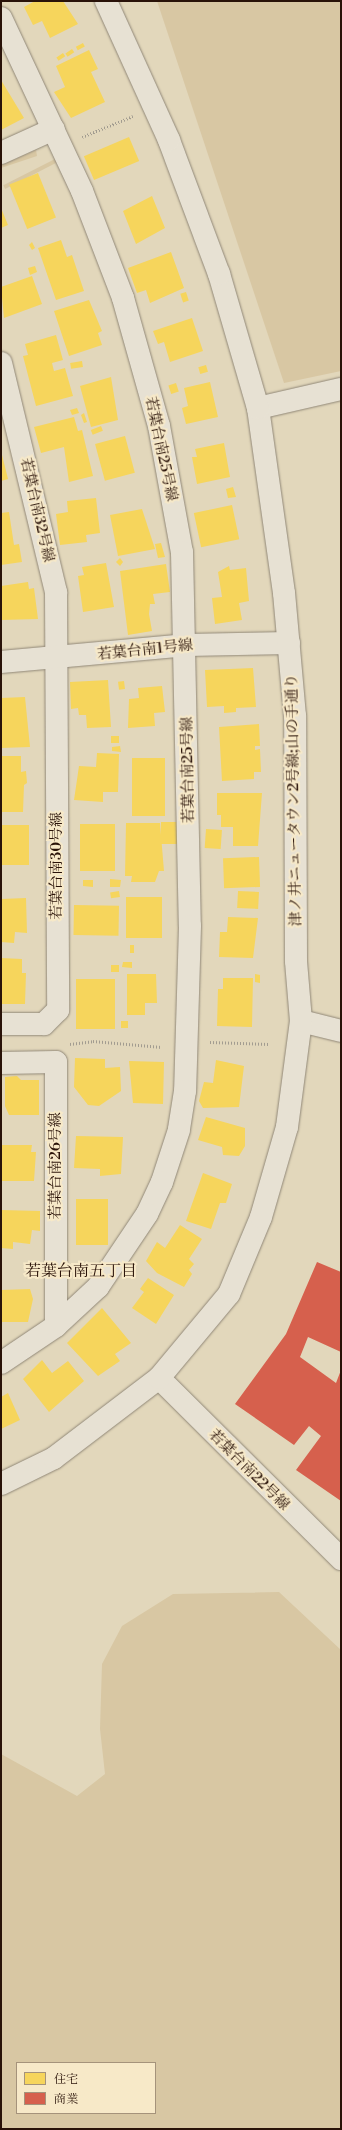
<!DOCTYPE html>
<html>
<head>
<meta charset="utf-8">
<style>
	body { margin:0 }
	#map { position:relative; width:342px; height:2130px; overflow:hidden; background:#e2d7bb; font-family:"Libre Bodoni","Noto Serif JP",serif }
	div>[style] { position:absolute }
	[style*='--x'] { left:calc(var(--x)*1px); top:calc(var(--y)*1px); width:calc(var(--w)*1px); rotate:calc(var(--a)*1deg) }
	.green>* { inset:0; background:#d8c7a3; transform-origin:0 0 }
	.homes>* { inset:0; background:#f6d55c; transform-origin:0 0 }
	.shops>* { inset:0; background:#d6604d }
	.path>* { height:2.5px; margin-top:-1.25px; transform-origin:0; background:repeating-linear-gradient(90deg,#a29c90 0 1px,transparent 0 3px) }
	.roads { filter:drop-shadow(0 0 1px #908777) drop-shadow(0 0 1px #908777) }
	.street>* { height:22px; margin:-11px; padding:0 11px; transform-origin:11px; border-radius:11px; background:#e7e1d3 }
	.secondary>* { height:22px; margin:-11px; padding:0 11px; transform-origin:11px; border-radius:11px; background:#e7e1d3 }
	span { translate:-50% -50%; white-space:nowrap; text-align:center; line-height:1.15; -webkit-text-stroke:4px #f7e9c8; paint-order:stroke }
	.street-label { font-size:15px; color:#291208 }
	.neighbourhood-label { font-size:16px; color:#291208 }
	.frame { position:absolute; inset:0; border:2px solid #291208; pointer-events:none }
	.legend { position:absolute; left:16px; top:2062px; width:140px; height:52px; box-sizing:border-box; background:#f7e9c8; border:1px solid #a5937b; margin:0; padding:5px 7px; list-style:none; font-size:12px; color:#291208 }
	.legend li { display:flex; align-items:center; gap:8px; height:20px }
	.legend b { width:20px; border:1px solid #a5937b }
</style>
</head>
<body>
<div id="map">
	<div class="green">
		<div style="clip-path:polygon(157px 1px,341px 1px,341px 371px,284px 383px)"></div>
		<div style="clip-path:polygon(36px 150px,37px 156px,1px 168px,1px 165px)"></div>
		<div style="left:55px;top:159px;width:4px;height:58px;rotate:63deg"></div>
		<div style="clip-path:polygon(evenodd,279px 1592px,341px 1650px,341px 2129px,1px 2129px,1px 1754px,77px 1796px,105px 1774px,100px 1729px,102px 1664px,122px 1626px,173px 1594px,279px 1592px,17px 2063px,155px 2063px,155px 2113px,17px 2113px,17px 2063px)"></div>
	</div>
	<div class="homes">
		<div style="clip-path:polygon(35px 1px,63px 1px,78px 24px,50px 38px,42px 21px,33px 25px,24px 7px)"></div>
		<div style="left:83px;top:43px;width:4px;height:8px;rotate:63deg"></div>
		<div style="left:72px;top:49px;width:4px;height:8px;rotate:56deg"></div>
		<div style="clip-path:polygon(89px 50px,98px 69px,91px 72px,105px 102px,71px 118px,54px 92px,65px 87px,56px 66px)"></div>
		<div style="left:63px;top:53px;width:4px;height:8px;rotate:56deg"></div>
		<div style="clip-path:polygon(1px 80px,24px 118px,1px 130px)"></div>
		<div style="left:129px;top:137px;width:26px;height:49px;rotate:67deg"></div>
		<div style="left:38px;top:173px;width:48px;height:31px;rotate:68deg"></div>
		<div style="clip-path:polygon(152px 196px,165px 228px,136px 244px,123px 211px)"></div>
		<div style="clip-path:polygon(1px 208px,8px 225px,1px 228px)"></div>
		<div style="clip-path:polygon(61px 240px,67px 257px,72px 255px,84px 291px,56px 300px,38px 248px)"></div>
		<div style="clip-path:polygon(32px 242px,35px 248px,32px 250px,29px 245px)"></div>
		<div style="clip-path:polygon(171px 252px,184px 288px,150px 303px,146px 290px,137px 293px,128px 268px)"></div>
		<div style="clip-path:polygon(35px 266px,37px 272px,30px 275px,28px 268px)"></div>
		<div style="clip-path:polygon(32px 276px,42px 304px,4px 318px,1px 287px)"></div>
		<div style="left:186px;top:292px;width:9px;height:6px;rotate:72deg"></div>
		<div style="clip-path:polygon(89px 300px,102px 331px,98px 333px,102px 345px,69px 356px,54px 311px)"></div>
		<div style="clip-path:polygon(192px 318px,203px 351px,170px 362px,164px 342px,158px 344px,153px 331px)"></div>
		<div style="clip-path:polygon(56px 335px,63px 360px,52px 363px,54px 371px,65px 368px,73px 396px,36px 406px,23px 356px,28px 355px,25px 344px)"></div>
		<div style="left:82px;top:361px;width:6px;height:12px;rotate:81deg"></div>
		<div style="left:206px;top:365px;width:7px;height:8px;rotate:74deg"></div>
		<div style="clip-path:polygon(111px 377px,118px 420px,91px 427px,80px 386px)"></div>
		<div style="clip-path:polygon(210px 382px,218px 417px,186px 424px,182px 408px,188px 406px,184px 388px)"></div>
		<div style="left:176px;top:383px;width:9px;height:8px;rotate:72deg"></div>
		<div style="clip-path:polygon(77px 408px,79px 413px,72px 415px,70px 410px)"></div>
		<div style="clip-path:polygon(84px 413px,87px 422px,84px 423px,81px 415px)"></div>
		<div style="clip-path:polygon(74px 417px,78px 431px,82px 430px,93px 476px,69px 482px,64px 447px,41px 453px,34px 427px)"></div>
		<div style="left:101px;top:426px;width:5px;height:11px;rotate:68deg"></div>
		<div style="left:125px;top:436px;width:38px;height:31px;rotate:75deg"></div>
		<div style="clip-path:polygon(224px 443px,230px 477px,197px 484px,192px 457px,197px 457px,195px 449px)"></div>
		<div style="clip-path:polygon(1px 451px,8px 479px,1px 481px)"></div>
		<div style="clip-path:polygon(233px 487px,236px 497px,228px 498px,226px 489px)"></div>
		<div style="clip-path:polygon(96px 498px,100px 533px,86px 535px,87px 542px,60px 545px,56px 514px,68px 512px,67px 501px)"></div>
		<div style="left:232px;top:505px;width:35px;height:39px;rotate:78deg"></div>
		<div style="clip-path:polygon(142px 509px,155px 549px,118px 556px,110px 515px)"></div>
		<div style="clip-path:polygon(9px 512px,14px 545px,19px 544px,22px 562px,1px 565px,1px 513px)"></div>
		<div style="clip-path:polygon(161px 543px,165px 557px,158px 558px,155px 544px)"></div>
		<div style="clip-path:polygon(120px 558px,123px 562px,120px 566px,116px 562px)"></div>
		<div style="clip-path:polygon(106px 563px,114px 607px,83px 612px,78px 576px,84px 575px,82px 567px)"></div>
		<div style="clip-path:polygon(166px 564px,170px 592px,153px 594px,155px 604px,150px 604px,149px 614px,152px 631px,128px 635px,120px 571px)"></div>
		<div style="clip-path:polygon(229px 566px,230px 570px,246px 568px,249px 601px,239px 603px,242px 620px,215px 624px,212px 598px,222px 597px,218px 572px)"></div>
		<div style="clip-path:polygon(28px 582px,29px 589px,34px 588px,38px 619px,1px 620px,1px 586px)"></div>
		<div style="clip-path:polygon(253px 668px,256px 707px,236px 708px,236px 712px,224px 713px,224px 706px,207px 707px,205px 670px)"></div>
		<div style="clip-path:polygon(108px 680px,111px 727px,87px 728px,86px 715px,79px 715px,78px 708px,71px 709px,70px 682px)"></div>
		<div style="left:124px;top:681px;width:8px;height:6px;rotate:83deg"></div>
		<div style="clip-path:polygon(162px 686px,165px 712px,154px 713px,155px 726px,128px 728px,129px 699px,139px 698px,138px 688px)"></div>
		<div style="clip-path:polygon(25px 697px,30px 747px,1px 748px,1px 698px)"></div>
		<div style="clip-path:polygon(259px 724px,260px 746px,255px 746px,255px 750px,260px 749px,261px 772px,254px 772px,254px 779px,222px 781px,219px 727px)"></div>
		<div style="left:111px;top:736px;width:8px;height:7px"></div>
		<div style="clip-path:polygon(120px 746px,121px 752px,112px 751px,112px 747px)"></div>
		<div style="clip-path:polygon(97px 753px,119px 754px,118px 792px,103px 792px,103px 802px,74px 800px,79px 766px,96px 767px)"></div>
		<div style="clip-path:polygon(1px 756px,21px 756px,21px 772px,26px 771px,27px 783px,24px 785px,23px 812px,1px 812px)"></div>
		<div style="left:132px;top:758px;width:33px;height:58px"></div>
		<div style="clip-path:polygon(217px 793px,262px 793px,258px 846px,233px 846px,233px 827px,221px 827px,221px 815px,217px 815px)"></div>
		<div style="left:161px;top:822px;width:16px;height:22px"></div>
		<div style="clip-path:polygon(126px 823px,160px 823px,164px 871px,159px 871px,155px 882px,131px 882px,132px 876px,125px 876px)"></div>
		<div style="left:80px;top:824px;width:35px;height:47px"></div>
		<div style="left:1px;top:825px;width:28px;height:40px"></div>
		<div style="left:206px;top:829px;width:16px;height:19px;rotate:4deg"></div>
		<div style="left:259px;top:857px;width:30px;height:36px;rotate:88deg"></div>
		<div style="clip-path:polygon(110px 879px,121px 880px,120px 887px,110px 887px)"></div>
		<div style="clip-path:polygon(83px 880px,93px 880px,93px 887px,83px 886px)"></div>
		<div style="left:119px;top:891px;width:6px;height:9px;rotate:81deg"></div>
		<div style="left:259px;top:892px;width:17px;height:21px;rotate:93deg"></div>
		<div style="left:126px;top:897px;width:36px;height:41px"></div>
		<div style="clip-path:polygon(26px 898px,27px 933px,15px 932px,14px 943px,1px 942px,1px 899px)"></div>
		<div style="left:74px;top:905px;width:45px;height:30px;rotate:1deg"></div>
		<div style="clip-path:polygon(228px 917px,258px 918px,253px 958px,219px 957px,220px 932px,227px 932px)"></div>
		<div style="left:130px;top:945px;width:4px;height:8px"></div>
		<div style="clip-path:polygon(1px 958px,22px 959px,22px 973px,26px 973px,25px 1004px,1px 1004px)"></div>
		<div style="clip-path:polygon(123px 962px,132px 962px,132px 968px,122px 967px)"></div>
		<div style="left:111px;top:965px;width:8px;height:7px"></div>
		<div style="clip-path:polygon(127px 974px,156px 974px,157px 1003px,145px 1003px,145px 1015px,127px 1015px)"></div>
		<div style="clip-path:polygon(255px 974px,260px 975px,260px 983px,255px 982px)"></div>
		<div style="clip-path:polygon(223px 978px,253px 978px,252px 1027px,217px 1026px,218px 989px,223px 989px)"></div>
		<div style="left:76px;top:979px;width:39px;height:50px"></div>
		<div style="left:121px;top:1021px;width:7px;height:7px"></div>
		<div style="clip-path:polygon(75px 1058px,105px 1059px,105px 1068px,120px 1067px,121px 1091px,99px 1106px,88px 1105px,74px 1087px)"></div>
		<div style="clip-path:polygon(216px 1060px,244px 1066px,239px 1107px,203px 1108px,199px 1101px,204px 1082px,213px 1083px)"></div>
		<div style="clip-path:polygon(129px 1061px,164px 1062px,163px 1104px,133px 1103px)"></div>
		<div style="clip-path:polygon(17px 1076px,21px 1080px,39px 1080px,39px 1115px,9px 1115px,5px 1106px,5px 1077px)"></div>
		<div style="clip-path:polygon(206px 1117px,245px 1128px,245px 1146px,239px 1156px,223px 1155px,222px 1147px,198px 1140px)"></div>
		<div style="clip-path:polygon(76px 1136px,123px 1137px,121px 1174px,100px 1176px,100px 1169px,74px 1168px)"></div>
		<div style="clip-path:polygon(1px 1145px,32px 1145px,31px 1152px,36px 1152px,34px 1181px,1px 1181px)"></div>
		<div style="clip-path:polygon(203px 1173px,232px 1184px,226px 1203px,220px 1203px,211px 1229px,186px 1221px)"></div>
		<div style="left:76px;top:1199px;width:32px;height:46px"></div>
		<div style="clip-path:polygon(1px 1210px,40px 1211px,40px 1231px,32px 1230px,30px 1244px,13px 1242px,13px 1249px,1px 1248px)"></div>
		<div style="clip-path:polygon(180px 1225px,202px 1239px,189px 1259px,194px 1264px,189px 1270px,192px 1274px,184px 1287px,157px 1273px,146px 1261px,157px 1242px,165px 1248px)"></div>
		<div style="clip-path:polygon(148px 1278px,174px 1295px,156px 1324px,132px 1308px,144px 1292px,140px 1289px)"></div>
		<div style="clip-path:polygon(30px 1289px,33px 1299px,28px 1322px,1px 1322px,1px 1290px)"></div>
		<div style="clip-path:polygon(102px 1308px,131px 1343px,115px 1354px,120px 1361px,98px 1376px,67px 1343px)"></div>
		<div style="clip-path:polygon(42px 1360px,52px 1373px,68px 1361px,84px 1381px,49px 1412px,23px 1379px)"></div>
		<div style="clip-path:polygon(8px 1393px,20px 1420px,1px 1429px,1px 1397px)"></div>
	</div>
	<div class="shops">
		<div style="clip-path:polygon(317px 1262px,341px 1272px,341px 1352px,308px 1337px,300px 1357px,336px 1383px,341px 1370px,341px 1501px,296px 1470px,321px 1436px,309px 1426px,294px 1445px,235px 1404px,286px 1334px)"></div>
	</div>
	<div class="path">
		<div style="--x:82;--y:137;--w:55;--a:-22.4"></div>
		<div style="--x:210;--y:1042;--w:59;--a:1.9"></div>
		<div style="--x:70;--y:1044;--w:23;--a:-7"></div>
		<div style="--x:93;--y:1041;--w:69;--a:5"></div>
	</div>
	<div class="roads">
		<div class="street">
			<div style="--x:1;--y:18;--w:191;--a:64.9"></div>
			<div style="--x:82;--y:191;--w:115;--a:69"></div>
			<div style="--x:123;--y:298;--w:133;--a:74.3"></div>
			<div style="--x:159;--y:426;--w:128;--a:79.7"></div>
			<div style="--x:182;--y:552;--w:374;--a:88.8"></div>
			<div style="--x:190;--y:926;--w:165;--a:91.7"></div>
			<div style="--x:185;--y:1091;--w:39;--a:99"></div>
			<div style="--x:179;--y:1130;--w:55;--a:108.1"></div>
			<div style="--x:162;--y:1182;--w:35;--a:115"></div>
			<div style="--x:147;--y:1214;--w:88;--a:123.9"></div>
			<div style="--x:98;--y:1287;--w:57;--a:137.1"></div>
			<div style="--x:56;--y:1326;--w:66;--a:146.1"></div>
			<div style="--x:1;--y:153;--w:58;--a:-24.4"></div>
			<div style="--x:1;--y:363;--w:236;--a:76.5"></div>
			<div style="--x:56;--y:592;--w:418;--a:89.7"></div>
			<div style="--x:58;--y:1010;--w:20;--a:135"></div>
			<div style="--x:44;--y:1024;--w:43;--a:180"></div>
			<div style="--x:258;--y:408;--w:85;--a:-12.9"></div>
			<div style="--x:1;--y:662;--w:187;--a:-5.2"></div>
			<div style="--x:187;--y:645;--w:102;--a:-1.1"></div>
			<div style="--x:301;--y:1021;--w:41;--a:14"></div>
			<div style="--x:1;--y:1063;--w:55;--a:-1"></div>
			<div style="--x:56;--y:1062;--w:264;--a:90"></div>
			<div style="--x:159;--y:1378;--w:257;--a:44.8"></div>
		</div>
		<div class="secondary">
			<div style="--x:1;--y:1484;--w:59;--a:-26.1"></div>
			<div style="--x:54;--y:1458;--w:132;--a:-37.3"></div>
			<div style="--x:159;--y:1378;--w:109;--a:-50.2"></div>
			<div style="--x:229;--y:1294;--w:83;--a:-67.4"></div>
			<div style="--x:261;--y:1217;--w:94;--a:-73.9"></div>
			<div style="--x:287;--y:1127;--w:107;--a:-82.5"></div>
			<div style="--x:301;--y:1021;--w:60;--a:-94.8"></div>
			<div style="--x:296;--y:961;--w:245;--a:-90.2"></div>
			<div style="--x:295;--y:716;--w:123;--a:-95.1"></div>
			<div style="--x:284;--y:593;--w:187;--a:-98"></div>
			<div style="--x:258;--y:408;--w:140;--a:-106.2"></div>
			<div style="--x:219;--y:274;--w:143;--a:-110.5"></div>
			<div style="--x:169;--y:140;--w:153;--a:-114.4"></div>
		</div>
	</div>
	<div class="street-label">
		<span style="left:161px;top:449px;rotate:78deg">若葉台南25号線</span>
		<span style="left:37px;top:510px;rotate:77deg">若葉台南32号線</span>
		<span style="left:145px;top:650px;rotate:-6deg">若葉台南1号線</span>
		<span style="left:188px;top:770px;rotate:-91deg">若葉台南25号線</span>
		<span style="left:294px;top:800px;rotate:-91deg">津ノ井ニュータウン2号線;山の手通り</span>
		<span style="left:57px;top:866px;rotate:-90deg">若葉台南30号線</span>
		<span style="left:56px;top:1166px;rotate:-90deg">若葉台南26号線</span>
		<span style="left:249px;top:1470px;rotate:45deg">若葉台南22号線</span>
	</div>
	<div class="neighbourhood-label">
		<span style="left:81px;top:1271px">若葉台南五丁目</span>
	</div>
	<div class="frame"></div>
	<ul class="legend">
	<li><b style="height:11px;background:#f6d55c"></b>住宅</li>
	<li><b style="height:11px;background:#d6604d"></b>商業</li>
	</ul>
</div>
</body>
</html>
